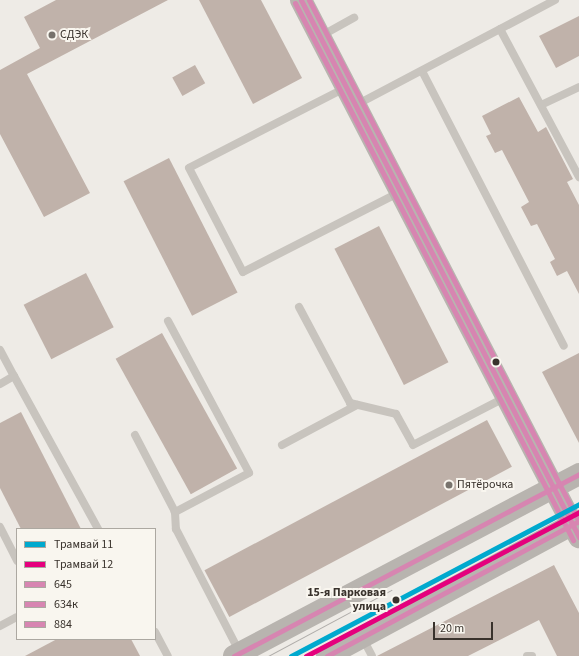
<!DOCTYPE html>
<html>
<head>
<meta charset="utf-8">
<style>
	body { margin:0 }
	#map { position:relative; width:579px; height:656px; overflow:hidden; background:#eeebe6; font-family:"Source Sans 3",sans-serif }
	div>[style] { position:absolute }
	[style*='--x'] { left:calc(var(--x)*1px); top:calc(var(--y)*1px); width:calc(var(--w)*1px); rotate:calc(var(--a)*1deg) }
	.building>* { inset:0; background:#c0b2aa; transform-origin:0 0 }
	.lane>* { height:8px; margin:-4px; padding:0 4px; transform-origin:4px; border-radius:4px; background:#c8c4be }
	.secondary>* { height:22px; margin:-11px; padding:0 11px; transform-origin:11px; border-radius:11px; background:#b8b4af }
	.tram>* { height:1px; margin:-0.5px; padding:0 0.5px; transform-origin:0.5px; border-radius:0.5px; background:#afaca9 }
	.bus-1>* { height:5px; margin:-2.5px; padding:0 2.5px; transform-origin:2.5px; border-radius:2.5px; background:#d785b1 }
	.bus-2>* { height:5px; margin:-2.5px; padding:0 2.5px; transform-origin:2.5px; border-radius:2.5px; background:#d785b1 }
	.bus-3>* { height:5px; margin:-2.5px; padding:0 2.5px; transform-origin:2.5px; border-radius:2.5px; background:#d785b1 }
	.bus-4>* { height:5px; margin:-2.5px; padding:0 2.5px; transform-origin:2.5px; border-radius:2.5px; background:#d785b1 }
	.tram-1>* { height:5px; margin:-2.5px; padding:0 2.5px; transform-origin:2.5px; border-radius:2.5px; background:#00a9ce }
	.tram-2>* { height:5px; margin:-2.5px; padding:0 2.5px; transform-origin:2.5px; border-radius:2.5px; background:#e5007d }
	.dots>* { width:11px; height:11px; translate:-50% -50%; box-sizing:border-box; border:2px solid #f9f6ef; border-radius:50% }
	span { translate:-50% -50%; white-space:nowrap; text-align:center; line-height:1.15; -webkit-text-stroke:4px #f9f6ef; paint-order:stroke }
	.poi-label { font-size:12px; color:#39322c }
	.left { translate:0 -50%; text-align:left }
	.stop-label { font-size:12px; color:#39322c; font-weight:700 }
	.right { translate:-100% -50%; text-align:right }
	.legend { position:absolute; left:16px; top:528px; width:140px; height:112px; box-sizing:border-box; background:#f9f6ef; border:1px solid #aca8a1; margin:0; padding:5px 7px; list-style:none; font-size:12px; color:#39322c }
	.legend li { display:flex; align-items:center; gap:8px; height:20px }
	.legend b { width:20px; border:1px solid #aca8a1 }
	.scale { position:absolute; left:433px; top:622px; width:60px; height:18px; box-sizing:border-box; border:2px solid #39322c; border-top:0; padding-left:5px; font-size:12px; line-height:14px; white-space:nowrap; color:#39322c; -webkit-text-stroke:3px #f9f6ef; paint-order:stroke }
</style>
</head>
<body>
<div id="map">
	<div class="building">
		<div style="clip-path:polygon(56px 0,168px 0,27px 74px,90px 193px,44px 217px,0 134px,0 70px,40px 48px,24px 17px)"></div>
		<div style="clip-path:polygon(199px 0,261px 0,302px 78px,253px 104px)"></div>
		<div style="clip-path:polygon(579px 16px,579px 56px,556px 68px,539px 36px)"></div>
		<div style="left:195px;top:65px;width:21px;height:26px;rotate:61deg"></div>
		<div style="clip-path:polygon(519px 97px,538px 132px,546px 127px,573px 179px,567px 182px,579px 205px,579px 294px,567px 271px,557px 276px,550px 262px,555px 259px,537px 224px,531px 226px,521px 207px,529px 202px,502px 150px,495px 153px,486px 136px,491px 134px,482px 116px)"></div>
		<div style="left:169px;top:158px;width:151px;height:51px;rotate:63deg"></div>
		<div style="left:379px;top:226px;width:153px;height:50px;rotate:63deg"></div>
		<div style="left:86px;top:273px;width:61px;height:70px;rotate:63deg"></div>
		<div style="left:162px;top:333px;width:155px;height:53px;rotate:61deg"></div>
		<div style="clip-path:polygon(579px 353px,579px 443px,542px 372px)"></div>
		<div style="clip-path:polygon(21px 412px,81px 529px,21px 529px,0 488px,0 423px)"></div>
		<div style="left:487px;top:420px;width:53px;height:320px;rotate:62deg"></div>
		<div style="clip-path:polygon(554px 565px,579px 613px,579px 656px,557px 656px,539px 620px,468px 656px,377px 656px)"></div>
		<div style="clip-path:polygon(57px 639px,131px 639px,140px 656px,25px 656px)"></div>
	</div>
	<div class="lane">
		<div style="--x:500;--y:29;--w:168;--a:61.9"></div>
		<div style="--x:321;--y:36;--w:38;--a:-29"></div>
		<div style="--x:422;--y:71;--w:309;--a:62.7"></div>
		<div style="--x:345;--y:88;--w:175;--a:152.9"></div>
		<div style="--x:189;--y:168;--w:117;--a:62.6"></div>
		<div style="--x:243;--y:272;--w:176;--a:-27"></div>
		<div style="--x:356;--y:105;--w:225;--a:-27.8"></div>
		<div style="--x:541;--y:105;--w:42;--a:-25.3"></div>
		<div style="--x:299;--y:307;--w:109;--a:62"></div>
		<div style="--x:350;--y:403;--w:47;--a:13.4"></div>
		<div style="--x:396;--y:414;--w:35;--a:61"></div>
		<div style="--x:413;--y:445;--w:105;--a:-27.3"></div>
		<div style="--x:168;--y:321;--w:172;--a:61.9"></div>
		<div style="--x:249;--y:473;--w:84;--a:152.2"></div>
		<div style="--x:0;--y:350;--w:30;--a:62"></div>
		<div style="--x:0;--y:384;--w:16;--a:-30"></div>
		<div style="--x:14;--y:376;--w:175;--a:61.2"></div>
		<div style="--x:135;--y:435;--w:87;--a:62.5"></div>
		<div style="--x:175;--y:512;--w:17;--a:87"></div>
		<div style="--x:176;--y:529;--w:137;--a:62.7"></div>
		<div style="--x:282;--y:445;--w:85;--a:-28.1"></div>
		<div style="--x:0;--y:527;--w:38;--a:63"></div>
		<div style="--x:0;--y:626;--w:19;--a:-28"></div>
		<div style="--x:155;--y:632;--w:27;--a:62"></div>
		<div style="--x:362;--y:637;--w:21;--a:62"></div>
		<div style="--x:527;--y:656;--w:5;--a:0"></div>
	</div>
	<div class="secondary">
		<div style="--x:301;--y:0;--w:605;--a:62.63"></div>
		<div style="--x:234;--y:656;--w:390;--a:-27.8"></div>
		<div style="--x:327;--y:656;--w:286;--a:-28.2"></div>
	</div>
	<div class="tram">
		<div style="--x:268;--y:656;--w:140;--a:-28.2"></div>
	</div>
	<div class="bus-1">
		<div style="--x:301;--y:0;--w:605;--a:62.63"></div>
	</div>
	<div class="bus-2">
		<div style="--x:295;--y:3;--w:605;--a:62.63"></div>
	</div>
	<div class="bus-3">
		<div style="--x:309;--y:0;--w:588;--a:62.65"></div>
	</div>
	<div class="bus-4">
		<div style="--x:234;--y:656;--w:390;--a:-27.8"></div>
		<div style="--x:327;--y:656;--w:286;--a:-28.2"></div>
	</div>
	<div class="tram-1">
		<div style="--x:291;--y:656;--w:326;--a:-27.8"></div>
	</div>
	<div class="tram-2">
		<div style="--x:306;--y:656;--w:309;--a:-27.8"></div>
	</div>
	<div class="dots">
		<div style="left:52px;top:35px;background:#78736d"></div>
		<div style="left:496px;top:362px;background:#39322c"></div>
		<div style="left:449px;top:485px;background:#78736d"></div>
		<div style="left:396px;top:600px;background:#39322c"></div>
	</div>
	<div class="poi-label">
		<span class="left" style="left:60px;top:35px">СДЭК</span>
		<span class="left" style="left:457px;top:485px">Пятёрочка</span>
	</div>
	<div class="stop-label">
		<span class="right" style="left:386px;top:600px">15-я Парковая<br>улица</span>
	</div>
	<ul class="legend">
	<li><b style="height:5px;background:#00a9ce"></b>Трамвай 11</li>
	<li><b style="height:5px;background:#e5007d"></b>Трамвай 12</li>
	<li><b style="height:5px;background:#d785b1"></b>645</li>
	<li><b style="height:5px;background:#d785b1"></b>634к</li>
	<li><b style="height:5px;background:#d785b1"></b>884</li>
	</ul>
	<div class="scale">20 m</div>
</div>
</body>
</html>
